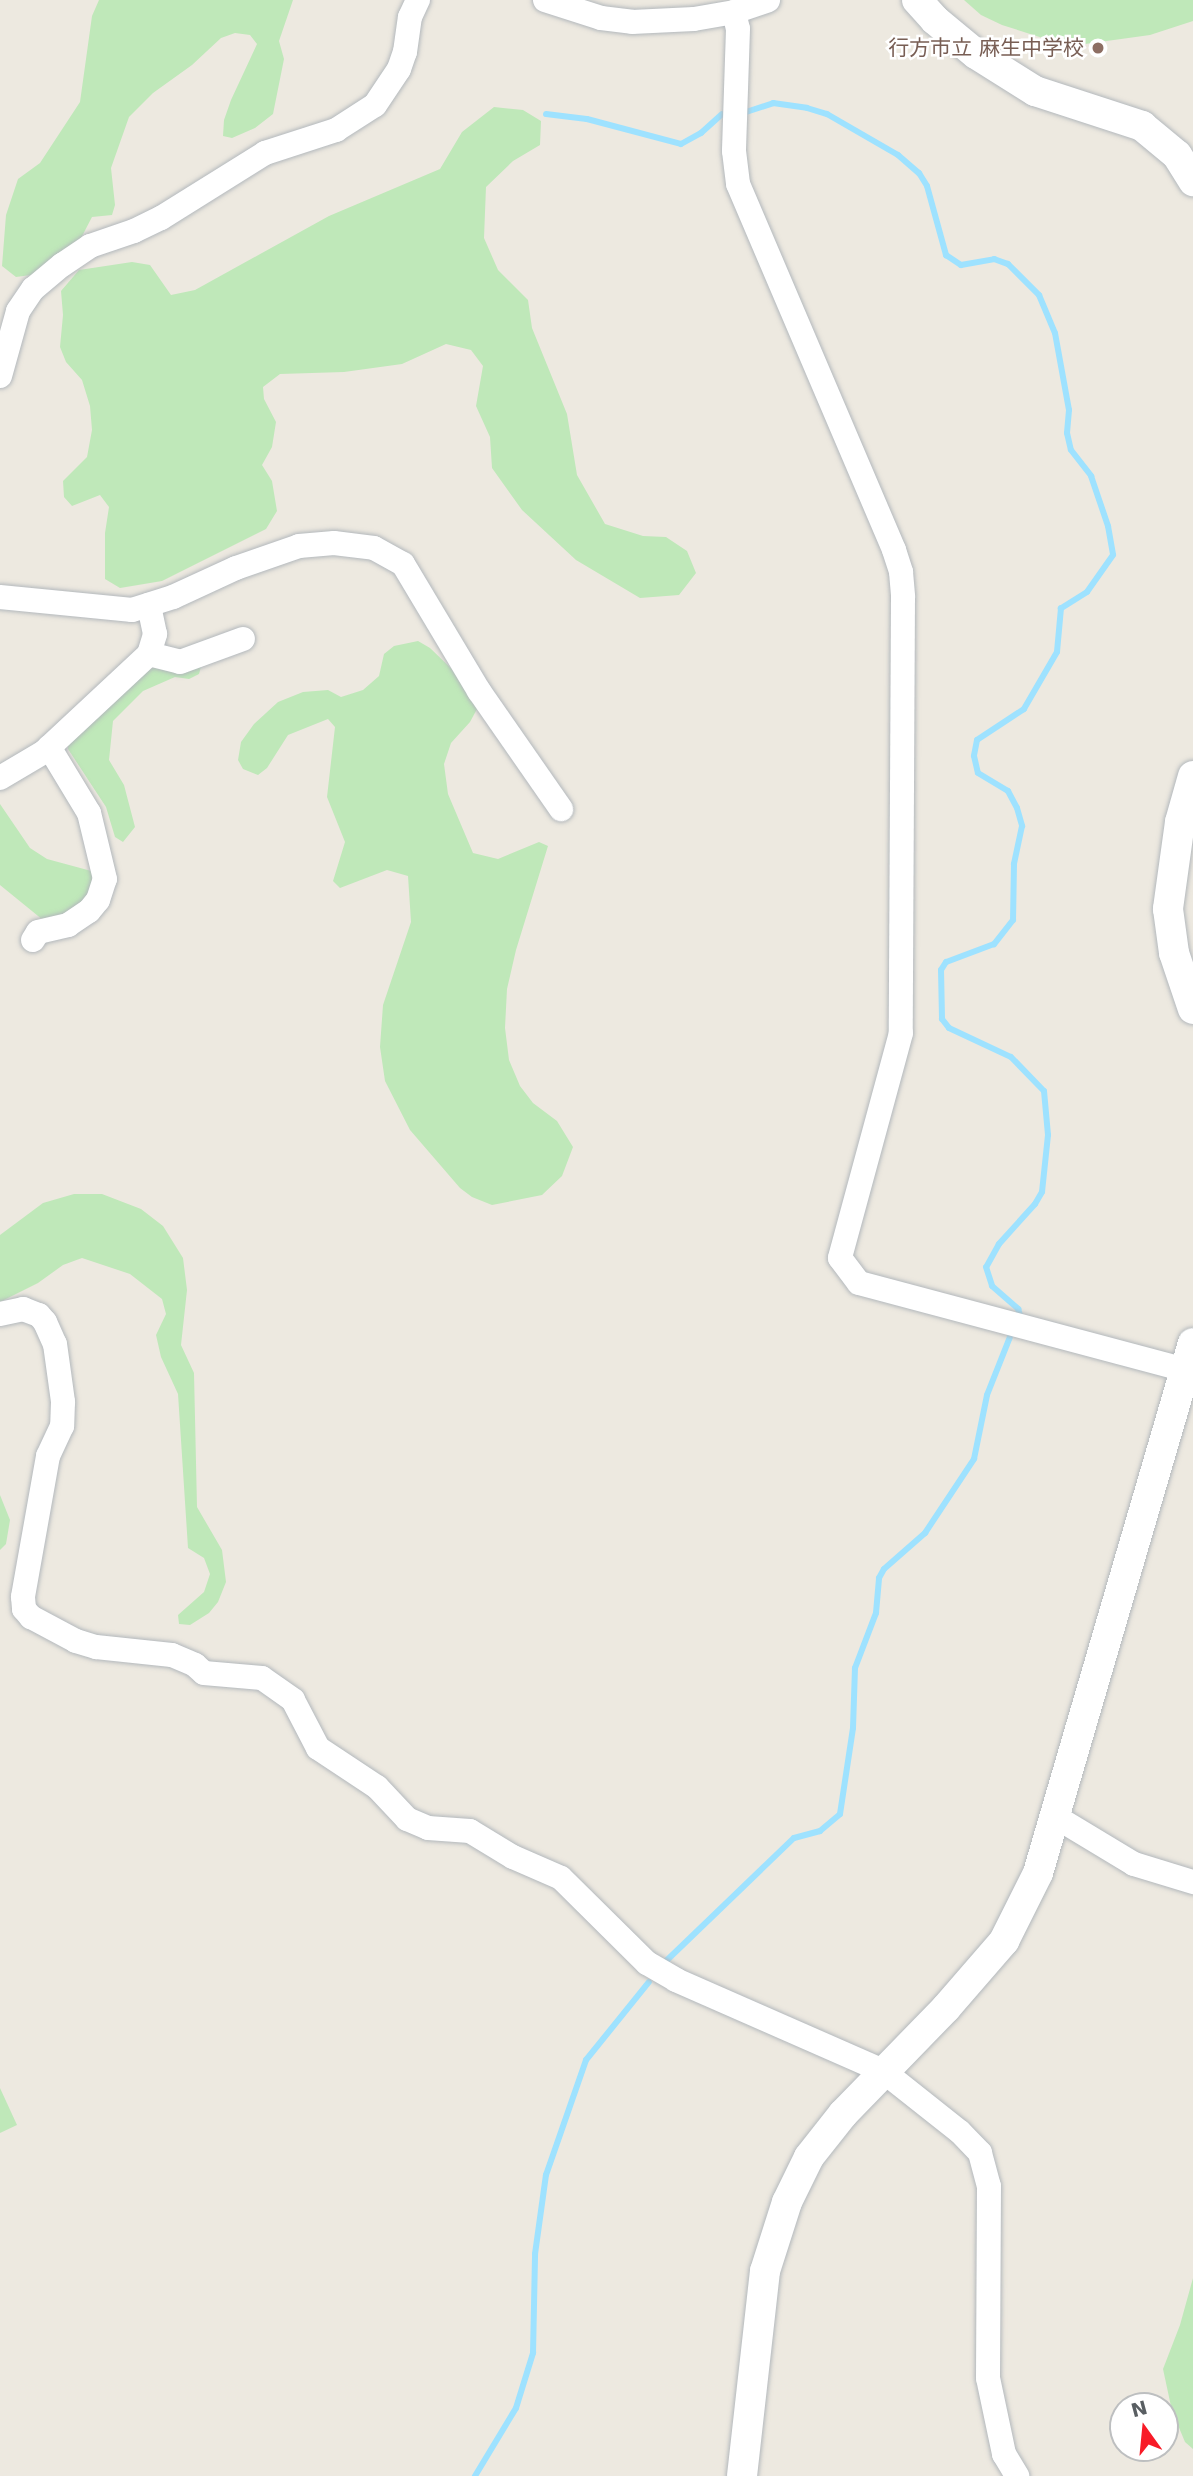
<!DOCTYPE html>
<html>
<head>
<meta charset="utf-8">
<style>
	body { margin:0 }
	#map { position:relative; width:1193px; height:2476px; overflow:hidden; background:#ede9e0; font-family:"DejaVu Sans","Noto Sans JP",sans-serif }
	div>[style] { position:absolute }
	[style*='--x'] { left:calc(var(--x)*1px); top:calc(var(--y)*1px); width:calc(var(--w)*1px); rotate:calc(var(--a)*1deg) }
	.green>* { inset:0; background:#bfe8b9 }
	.stream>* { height:6px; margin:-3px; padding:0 3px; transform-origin:3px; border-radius:3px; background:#9ee2ff }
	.roads { filter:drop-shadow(0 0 2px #b3b8bc) drop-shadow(0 0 2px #b3b8bc) }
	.minor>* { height:24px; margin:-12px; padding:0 12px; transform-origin:12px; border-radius:12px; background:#fff }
	.tertiary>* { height:30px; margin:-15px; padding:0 15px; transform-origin:15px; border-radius:15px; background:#fff }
	.dots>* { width:19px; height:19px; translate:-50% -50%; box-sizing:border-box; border:4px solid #fff; border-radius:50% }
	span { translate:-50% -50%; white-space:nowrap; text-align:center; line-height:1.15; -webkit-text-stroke:5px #fff; paint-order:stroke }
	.education-label { font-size:21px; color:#785e54 }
	.right { translate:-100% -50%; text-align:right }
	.north { position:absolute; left:1109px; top:2392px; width:70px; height:70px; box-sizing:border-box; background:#fff; border:2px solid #bdbfc0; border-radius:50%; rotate:345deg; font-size:19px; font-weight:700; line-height:28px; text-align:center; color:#595e62 }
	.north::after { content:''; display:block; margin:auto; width:24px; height:32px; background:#f81b27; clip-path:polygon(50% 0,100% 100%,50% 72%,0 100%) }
</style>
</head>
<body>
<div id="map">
	<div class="green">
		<div style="clip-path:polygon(99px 0,293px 0,279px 41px,284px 59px,273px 114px,255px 128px,232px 138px,223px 136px,224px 120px,231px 100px,257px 44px,250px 35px,235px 33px,221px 38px,192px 65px,153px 93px,129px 117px,111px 168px,115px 205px,112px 215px,92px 217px,79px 242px,38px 274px,16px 277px,2px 266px,6px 215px,18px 179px,40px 163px,80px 102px,92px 16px)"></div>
		<div style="clip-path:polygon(964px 0,1193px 0,1193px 21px,1150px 35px,1085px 44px,1049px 40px,1002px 25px,981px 15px)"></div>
		<div style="clip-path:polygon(494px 107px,523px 110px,541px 121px,540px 145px,513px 161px,486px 187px,484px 238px,498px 270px,528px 300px,532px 328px,567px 414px,577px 475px,605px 524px,643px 536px,666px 537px,687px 551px,696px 573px,679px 595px,640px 598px,576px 560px,522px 510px,492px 468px,490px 437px,476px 406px,483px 366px,471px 350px,446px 344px,402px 364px,344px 372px,280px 374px,263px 387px,264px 399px,276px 422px,272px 447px,262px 465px,272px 481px,277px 511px,266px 529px,162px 581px,120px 588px,105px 579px,105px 533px,109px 507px,100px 495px,72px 506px,64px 497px,63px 481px,87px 457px,92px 430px,90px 406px,82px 380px,66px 362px,60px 347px,63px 315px,61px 291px,79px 270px,132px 262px,150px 265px,171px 295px,195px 290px,329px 216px,440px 169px,462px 132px)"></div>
		<div style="clip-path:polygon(418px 641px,430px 648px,458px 675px,477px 709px,470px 722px,451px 743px,444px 764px,448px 794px,473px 853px,498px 859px,539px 842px,548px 846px,516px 950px,507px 989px,505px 1028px,509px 1060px,520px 1086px,533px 1103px,557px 1121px,573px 1147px,562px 1176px,542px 1195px,492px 1205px,472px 1197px,460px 1188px,410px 1130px,385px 1081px,380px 1047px,383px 1005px,411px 922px,408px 876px,387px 870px,340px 888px,333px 881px,345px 842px,327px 797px,335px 727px,328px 719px,288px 735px,267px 768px,258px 775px,243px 769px,238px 760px,241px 742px,254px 724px,278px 702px,303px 692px,328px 690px,341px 697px,363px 690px,379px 676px,384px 654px,394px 646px)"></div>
		<div style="clip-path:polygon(202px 663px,199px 674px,189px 679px,175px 677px,143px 691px,113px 721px,109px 760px,124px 785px,135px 827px,123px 842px,115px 837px,106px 807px,68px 749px,68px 738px,146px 669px,165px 664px)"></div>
		<div style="clip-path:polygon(0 804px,30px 848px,47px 859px,95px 872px,98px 878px,76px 911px,43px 920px,0 885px)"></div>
		<div style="clip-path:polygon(74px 1194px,102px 1194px,141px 1209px,163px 1226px,183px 1258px,187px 1290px,181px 1345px,194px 1373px,197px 1507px,222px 1550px,226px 1582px,218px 1602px,209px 1613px,190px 1625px,179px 1624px,178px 1615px,204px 1592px,210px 1574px,204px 1558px,188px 1548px,178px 1394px,161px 1357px,156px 1335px,166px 1314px,162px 1299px,130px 1274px,82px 1258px,63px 1265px,38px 1283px,0 1302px,0 1235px,43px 1203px)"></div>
		<div style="clip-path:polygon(0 1495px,10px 1520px,6px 1544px,0 1550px)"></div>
		<div style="clip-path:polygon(0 2088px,17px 2125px,0 2133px)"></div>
		<div style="clip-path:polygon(1193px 2278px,1193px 2449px,1185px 2442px,1172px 2411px,1163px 2369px,1180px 2325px)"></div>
	</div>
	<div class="stream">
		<div style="--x:743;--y:113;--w:32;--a:-18"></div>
		<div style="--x:773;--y:103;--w:34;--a:8"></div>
		<div style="--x:807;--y:108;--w:21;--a:17"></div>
		<div style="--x:827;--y:114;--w:82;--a:30"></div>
		<div style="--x:898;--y:155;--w:28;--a:41"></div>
		<div style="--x:919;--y:173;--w:15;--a:58"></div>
		<div style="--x:927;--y:186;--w:72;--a:74.6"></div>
		<div style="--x:946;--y:255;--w:18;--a:34"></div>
		<div style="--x:961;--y:265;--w:34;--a:-10"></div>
		<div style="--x:994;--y:259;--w:15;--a:20"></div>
		<div style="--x:1008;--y:264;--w:44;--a:45"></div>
		<div style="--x:1039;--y:295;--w:41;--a:67.2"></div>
		<div style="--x:1055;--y:333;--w:78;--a:79.7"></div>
		<div style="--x:1069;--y:410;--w:23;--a:95"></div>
		<div style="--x:1067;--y:433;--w:17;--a:77"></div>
		<div style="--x:1071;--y:450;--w:33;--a:52"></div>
		<div style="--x:1091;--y:476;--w:53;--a:71.2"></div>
		<div style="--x:1108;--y:526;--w:29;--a:80"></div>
		<div style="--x:1113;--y:555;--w:45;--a:125.1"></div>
		<div style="--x:1087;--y:592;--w:31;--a:148"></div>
		<div style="--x:1061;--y:608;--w:44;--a:95.2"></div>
		<div style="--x:1057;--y:652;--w:66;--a:120.1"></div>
		<div style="--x:1024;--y:709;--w:56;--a:146.6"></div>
		<div style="--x:977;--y:740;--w:16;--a:101"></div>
		<div style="--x:974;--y:756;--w:17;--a:77"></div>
		<div style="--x:978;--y:773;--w:35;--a:31"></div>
		<div style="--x:1008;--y:791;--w:19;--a:62"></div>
		<div style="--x:1017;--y:808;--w:19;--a:74"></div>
		<div style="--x:1022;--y:826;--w:39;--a:102"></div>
		<div style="--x:1014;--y:864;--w:56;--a:91"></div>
		<div style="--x:1013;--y:920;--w:31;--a:128"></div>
		<div style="--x:994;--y:944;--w:51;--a:159.4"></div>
		<div style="--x:946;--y:962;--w:9;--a:122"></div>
		<div style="--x:941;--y:970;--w:49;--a:88.8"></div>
		<div style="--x:942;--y:1019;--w:11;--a:52"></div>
		<div style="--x:949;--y:1028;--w:68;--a:25.1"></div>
		<div style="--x:1011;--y:1057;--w:47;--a:45.9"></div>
		<div style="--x:1044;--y:1091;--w:44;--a:84.8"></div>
		<div style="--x:1048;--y:1135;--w:57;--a:96"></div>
		<div style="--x:1042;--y:1192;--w:14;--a:120"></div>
		<div style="--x:1035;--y:1204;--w:54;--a:132"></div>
		<div style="--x:999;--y:1244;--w:26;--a:119"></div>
		<div style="--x:986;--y:1267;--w:20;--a:72"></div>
		<div style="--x:992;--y:1286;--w:35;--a:41"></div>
		<div style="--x:1018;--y:1309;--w:6;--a:72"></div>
		<div style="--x:546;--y:114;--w:41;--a:7"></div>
		<div style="--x:587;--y:119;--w:97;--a:14.9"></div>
		<div style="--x:681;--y:144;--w:23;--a:-29"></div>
		<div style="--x:701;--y:133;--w:28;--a:-42"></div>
		<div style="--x:664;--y:1963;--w:180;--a:-43.9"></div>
		<div style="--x:794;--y:1838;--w:27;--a:-15"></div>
		<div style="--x:820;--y:1831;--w:26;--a:-40"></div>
		<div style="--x:840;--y:1814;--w:87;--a:-81.4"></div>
		<div style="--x:853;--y:1728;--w:60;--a:-88.1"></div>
		<div style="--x:855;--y:1668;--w:59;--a:-69.1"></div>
		<div style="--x:876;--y:1613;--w:35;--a:-85"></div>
		<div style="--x:879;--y:1578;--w:10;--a:-61"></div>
		<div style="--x:884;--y:1569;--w:55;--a:-41.3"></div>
		<div style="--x:925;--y:1533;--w:89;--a:-56.5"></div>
		<div style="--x:974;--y:1459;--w:65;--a:-78.5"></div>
		<div style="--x:987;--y:1395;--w:62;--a:-68.4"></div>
		<div style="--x:475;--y:2476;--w:79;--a:-58.9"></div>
		<div style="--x:516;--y:2408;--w:58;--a:-72.8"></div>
		<div style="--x:533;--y:2353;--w:99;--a:-88.8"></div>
		<div style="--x:535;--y:2254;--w:80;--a:-82.1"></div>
		<div style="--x:546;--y:2175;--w:122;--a:-70.8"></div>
		<div style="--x:586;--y:2060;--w:100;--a:-51.1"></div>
	</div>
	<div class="roads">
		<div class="minor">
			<div style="--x:545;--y:0;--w:59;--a:17.8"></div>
			<div style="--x:601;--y:18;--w:31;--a:7"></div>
			<div style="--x:632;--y:22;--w:62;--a:-2.8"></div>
			<div style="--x:694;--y:19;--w:41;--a:-9.9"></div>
			<div style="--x:734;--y:12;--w:36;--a:-19"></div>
			<div style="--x:734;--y:12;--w:17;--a:77"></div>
			<div style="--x:738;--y:29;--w:122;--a:91.9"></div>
			<div style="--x:734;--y:151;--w:33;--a:83"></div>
			<div style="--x:738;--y:184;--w:398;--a:66.9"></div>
			<div style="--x:894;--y:550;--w:23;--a:72"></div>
			<div style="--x:901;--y:572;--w:25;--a:85"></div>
			<div style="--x:903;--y:597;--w:436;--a:90.3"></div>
			<div style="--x:901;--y:1033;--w:233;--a:105.2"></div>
			<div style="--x:840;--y:1258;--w:31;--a:53"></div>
			<div style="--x:859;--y:1283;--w:346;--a:14.9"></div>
			<div style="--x:0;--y:376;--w:67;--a:-74.5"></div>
			<div style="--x:18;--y:311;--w:27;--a:-56"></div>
			<div style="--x:33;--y:289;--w:38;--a:-40"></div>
			<div style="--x:62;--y:265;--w:34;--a:-34"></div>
			<div style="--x:90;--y:246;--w:46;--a:-18.8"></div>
			<div style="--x:134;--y:231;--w:30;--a:-26"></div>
			<div style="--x:161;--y:218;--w:123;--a:-32"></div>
			<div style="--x:265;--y:153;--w:75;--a:-17.9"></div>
			<div style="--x:336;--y:130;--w:46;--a:-32.7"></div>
			<div style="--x:375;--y:105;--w:43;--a:-56.3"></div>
			<div style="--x:399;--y:69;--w:18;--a:-71"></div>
			<div style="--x:405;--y:52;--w:35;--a:-82"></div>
			<div style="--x:410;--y:17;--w:19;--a:-65"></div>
			<div style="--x:0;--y:597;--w:133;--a:5.6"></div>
			<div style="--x:132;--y:610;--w:43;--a:-17.6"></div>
			<div style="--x:173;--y:597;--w:69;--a:-24.7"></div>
			<div style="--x:236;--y:568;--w:67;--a:-19.2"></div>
			<div style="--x:299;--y:546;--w:35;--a:-5"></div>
			<div style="--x:334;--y:543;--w:40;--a:7.1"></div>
			<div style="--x:374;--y:548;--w:33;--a:29"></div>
			<div style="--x:403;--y:564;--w:148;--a:59.1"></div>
			<div style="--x:479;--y:691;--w:144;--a:55.2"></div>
			<div style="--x:149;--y:654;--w:32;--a:14"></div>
			<div style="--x:180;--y:662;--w:67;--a:-20.1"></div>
			<div style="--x:0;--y:778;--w:51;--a:-30.6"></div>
			<div style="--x:44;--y:752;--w:144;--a:-43"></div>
			<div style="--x:149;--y:654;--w:21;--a:-73"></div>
			<div style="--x:155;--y:634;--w:30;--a:-102"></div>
			<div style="--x:33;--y:940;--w:9;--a:-58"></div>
			<div style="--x:38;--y:932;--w:31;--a:-13"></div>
			<div style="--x:68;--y:925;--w:25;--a:-34"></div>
			<div style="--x:89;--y:911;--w:14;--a:-51"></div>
			<div style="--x:98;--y:900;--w:22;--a:-72"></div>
			<div style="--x:105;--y:879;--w:68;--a:-103.6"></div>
			<div style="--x:89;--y:813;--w:77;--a:-121.2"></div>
			<div style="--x:0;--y:1314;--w:24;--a:-12"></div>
			<div style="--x:23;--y:1309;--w:17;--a:21"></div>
			<div style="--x:39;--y:1315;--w:9;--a:49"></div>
			<div style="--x:45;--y:1322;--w:24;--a:66"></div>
			<div style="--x:55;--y:1344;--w:59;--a:82.1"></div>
			<div style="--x:63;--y:1402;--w:24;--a:92"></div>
			<div style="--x:62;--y:1426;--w:33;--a:115"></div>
			<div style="--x:48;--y:1456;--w:143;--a:100.1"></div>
			<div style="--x:23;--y:1597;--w:12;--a:85"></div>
			<div style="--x:24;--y:1609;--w:11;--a:49"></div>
			<div style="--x:31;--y:1617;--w:51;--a:28.1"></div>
			<div style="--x:76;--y:1641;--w:21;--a:17"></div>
			<div style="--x:96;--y:1647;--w:76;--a:6"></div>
			<div style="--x:172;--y:1655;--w:25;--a:23"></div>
			<div style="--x:195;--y:1665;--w:12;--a:42"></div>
			<div style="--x:204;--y:1673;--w:58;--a:4.9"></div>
			<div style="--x:262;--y:1678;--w:38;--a:35"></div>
			<div style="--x:293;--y:1700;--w:54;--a:62.5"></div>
			<div style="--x:318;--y:1748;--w:71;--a:33.5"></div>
			<div style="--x:377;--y:1787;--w:44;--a:46.8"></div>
			<div style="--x:407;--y:1819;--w:23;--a:23"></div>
			<div style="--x:428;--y:1828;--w:42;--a:4.1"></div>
			<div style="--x:470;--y:1831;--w:50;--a:31.2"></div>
			<div style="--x:513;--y:1857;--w:52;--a:23.6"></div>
			<div style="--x:561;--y:1878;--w:121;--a:44.7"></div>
			<div style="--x:647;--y:1963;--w:34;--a:30"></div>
			<div style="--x:676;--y:1980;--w:226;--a:23.7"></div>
			<div style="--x:883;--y:2071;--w:98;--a:38.4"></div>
			<div style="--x:960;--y:2132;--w:29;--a:46"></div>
			<div style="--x:980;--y:2153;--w:34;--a:75"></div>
			<div style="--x:989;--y:2186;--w:192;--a:90.3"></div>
			<div style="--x:988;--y:2378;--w:78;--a:78.1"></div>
			<div style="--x:1004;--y:2454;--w:26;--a:59"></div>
			<div style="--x:1056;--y:1817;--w:91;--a:31.1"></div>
			<div style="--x:1134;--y:1864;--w:62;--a:17"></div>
		</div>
		<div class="tertiary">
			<div style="--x:917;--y:0;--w:27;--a:48"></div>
			<div style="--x:935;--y:20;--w:53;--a:39.7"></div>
			<div style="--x:976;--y:54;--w:70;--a:32.1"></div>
			<div style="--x:1035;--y:91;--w:113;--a:18.1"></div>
			<div style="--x:1142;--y:126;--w:45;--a:39.6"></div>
			<div style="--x:1177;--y:155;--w:31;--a:58"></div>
			<div style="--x:1193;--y:776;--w:48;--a:105.8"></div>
			<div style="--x:1180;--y:822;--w:88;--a:97.9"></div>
			<div style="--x:1168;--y:909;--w:44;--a:82.2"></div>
			<div style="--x:1174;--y:953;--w:59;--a:71.3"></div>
			<div style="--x:742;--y:2476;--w:206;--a:-83.6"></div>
			<div style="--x:765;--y:2271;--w:72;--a:-72.3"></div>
			<div style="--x:787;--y:2202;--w:50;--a:-63.9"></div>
			<div style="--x:809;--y:2157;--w:55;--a:-51.7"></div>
			<div style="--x:843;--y:2114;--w:148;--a:-45.8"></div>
			<div style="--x:946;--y:2008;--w:89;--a:-49.1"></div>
			<div style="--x:1004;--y:1941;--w:76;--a:-63.4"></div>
			<div style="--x:1038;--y:1873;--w:552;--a:-73.7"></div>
		</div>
	</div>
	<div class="dots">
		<div style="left:1098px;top:48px;background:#8d6e63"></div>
	</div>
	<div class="education-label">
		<span class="right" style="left:1084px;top:48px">行方市立 麻生中学校</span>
	</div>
	<div class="north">N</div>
</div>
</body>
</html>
